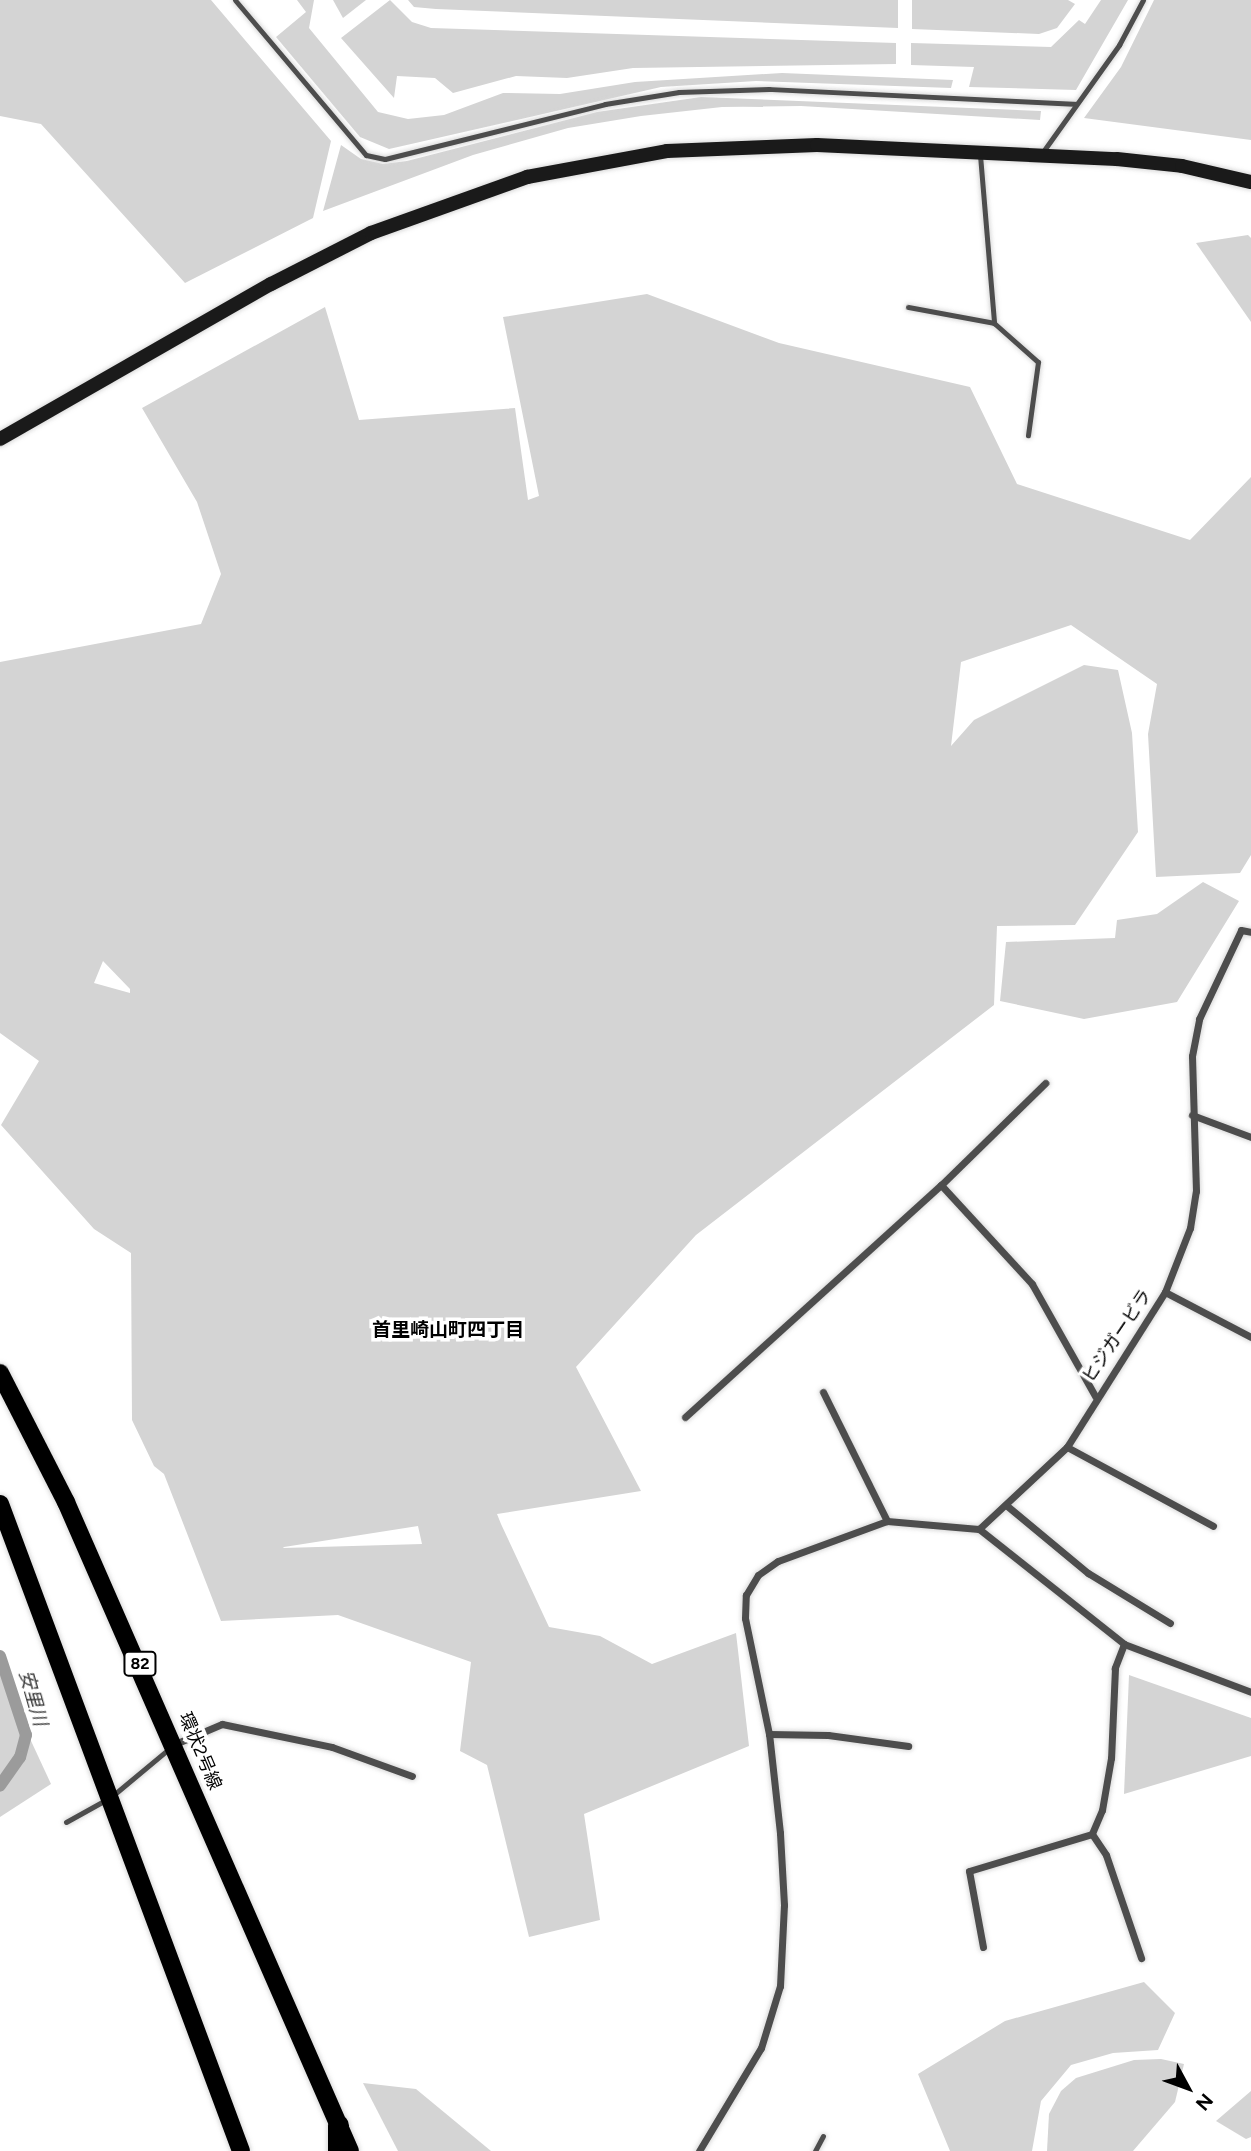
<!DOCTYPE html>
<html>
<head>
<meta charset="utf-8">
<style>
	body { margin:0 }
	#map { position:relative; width:1251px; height:2151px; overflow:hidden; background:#fff; font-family:Figtree,"Noto Sans JP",sans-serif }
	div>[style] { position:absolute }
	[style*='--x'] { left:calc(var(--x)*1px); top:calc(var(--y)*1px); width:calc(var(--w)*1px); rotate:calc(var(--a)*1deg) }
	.green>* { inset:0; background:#d4d4d4 }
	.stream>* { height:12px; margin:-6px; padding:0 6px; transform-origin:6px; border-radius:6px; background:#9b9b9b }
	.roads { filter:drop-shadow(0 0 2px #dbdbdb) drop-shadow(0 0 2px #dbdbdb) }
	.lane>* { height:5px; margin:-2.5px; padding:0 2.5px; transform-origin:2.5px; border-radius:2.5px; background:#4d4d4d }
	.street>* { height:7px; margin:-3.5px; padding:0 3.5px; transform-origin:3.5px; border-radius:3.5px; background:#4d4d4d }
	.secondary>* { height:14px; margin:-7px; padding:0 7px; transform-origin:7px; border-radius:7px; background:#1a1a1a }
	.primary>* { height:18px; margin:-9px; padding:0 9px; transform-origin:9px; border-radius:9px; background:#000 }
	.highway>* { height:21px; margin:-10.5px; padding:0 10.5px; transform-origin:10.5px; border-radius:10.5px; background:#000 }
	span { translate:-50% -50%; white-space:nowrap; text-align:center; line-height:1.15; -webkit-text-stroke:7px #fff; paint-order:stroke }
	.shield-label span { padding:2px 5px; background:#fff; border:2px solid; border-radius:5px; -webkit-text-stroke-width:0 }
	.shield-label { font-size:16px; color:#000; font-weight:700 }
	.street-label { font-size:18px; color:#000 }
	.neighbourhood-label { font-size:19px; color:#000; font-weight:700 }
	.water-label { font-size:19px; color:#3c3c3c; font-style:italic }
	.north { position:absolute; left:1153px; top:2053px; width:70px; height:70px; -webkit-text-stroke:5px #fff; paint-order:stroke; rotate:131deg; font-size:19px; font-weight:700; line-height:28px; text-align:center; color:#000 }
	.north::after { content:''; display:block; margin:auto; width:24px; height:32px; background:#000; clip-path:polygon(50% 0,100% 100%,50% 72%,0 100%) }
</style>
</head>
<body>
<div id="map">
	<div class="green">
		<div style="clip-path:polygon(0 0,211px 0,331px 141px,313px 218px,185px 283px,41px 124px,0 116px)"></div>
		<div style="clip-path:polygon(297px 0,314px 0,309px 28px,378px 112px,408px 119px,444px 115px,503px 93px,560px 94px,635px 82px,782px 73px,953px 80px,951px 88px,756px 81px,661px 87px,389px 149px,360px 137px,276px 37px,306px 12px)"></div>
		<div style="clip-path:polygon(333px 0,366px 0,343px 18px)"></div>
		<div style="clip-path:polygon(390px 0,412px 22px,431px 28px,896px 43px,896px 64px,633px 68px,567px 78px,516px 76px,453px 93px,435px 78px,397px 76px,394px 98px,341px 38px)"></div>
		<div style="clip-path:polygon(408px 0,898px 0,898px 28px,436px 9px,414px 7px)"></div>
		<div style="clip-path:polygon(912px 0,1068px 0,1075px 4px,1057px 28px,1039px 34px,912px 29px)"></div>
		<div style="clip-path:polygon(1101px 0,1128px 0,1076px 90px,969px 87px,974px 67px,911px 65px,911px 43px,1051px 47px,1079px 20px,1085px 24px)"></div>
		<div style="clip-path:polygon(1154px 0,1251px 0,1251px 140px,1084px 118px,1121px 67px)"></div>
		<div style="clip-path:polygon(701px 97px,1041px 111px,1040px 120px,801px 106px,722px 107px,641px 116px,568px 128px,473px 155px,323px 211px,341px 145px,361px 159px,383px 164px,407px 161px,597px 112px)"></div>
		<div style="clip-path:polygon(1248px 235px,1251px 238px,1251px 322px,1196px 243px)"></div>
		<div style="clip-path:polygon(evenodd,647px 294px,779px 343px,970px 387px,1017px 484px,1190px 540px,1251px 477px,1251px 855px,1240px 873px,1156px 877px,1148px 734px,1157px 684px,1071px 625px,961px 662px,951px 746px,974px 720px,1084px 665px,1118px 670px,1132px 733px,1138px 832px,1075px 925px,997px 926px,994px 1005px,696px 1235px,576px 1367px,641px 1491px,497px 1514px,501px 1524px,549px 1627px,600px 1636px,652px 1664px,736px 1633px,749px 1746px,584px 1814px,600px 1920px,529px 1937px,487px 1765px,460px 1751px,471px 1662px,338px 1615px,221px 1621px,164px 1474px,154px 1466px,132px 1420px,131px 1253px,94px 1229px,1px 1125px,39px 1061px,0 1033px,0 662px,201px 624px,221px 574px,197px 502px,142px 408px,325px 307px,359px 420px,515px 408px,528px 500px,539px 496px,503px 317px,647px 294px,103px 961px,130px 989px,130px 993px,94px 983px,103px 961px,647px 294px,418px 1526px,422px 1544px,283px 1548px,284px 1547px,418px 1526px)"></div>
		<div style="clip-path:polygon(1203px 882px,1239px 901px,1177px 1002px,1084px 1019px,1000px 1001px,1006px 942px,1115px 938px,1117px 920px,1157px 914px)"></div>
		<div style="clip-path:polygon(0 1674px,51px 1784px,0 1817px)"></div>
		<div style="clip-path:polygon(1129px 1675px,1251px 1718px,1251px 1756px,1124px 1794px)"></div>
		<div style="clip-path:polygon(1144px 1982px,1175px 2013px,1158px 2050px,1113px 2053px,1071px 2065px,1041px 2101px,1032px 2151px,950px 2151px,918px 2074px,1005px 2021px)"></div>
		<div style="clip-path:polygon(1161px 2059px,1184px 2064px,1175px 2102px,1133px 2151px,1047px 2151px,1049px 2114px,1061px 2091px,1076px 2078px,1134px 2060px)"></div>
		<div style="clip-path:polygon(363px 2083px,416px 2089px,491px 2151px,398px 2151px)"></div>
		<div style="clip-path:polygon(1251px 2091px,1251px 2137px,1246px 2139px,1216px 2121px)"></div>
	</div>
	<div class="stream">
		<div style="--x:0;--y:1656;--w:83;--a:71.8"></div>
		<div style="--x:26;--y:1735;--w:23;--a:105"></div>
		<div style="--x:20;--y:1757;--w:35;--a:125"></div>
	</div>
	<div class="roads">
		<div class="lane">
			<div style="--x:235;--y:0;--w:203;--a:49.8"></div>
			<div style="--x:366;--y:155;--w:19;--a:12"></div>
			<div style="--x:385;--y:159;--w:227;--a:-14"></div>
			<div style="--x:605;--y:104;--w:75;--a:-9.2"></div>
			<div style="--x:679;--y:92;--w:90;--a:-1.9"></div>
			<div style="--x:769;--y:89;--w:307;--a:2.8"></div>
			<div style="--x:1042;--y:153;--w:133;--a:-54.5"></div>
			<div style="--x:1119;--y:45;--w:51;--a:-61.9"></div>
			<div style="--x:980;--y:155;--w:169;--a:85.2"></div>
			<div style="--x:994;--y:323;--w:59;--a:41.6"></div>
			<div style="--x:1038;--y:362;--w:74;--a:97.8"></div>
			<div style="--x:908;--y:307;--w:87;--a:10.5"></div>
			<div style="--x:66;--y:1822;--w:51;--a:-29.1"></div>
			<div style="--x:111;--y:1797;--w:78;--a:-39.8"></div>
			<div style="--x:815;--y:2151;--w:17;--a:-62"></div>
		</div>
		<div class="street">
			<div style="--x:1192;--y:1115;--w:63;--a:20.4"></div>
			<div style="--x:941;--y:1185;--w:146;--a:-44.4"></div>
			<div style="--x:1165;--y:1292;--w:97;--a:27.6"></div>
			<div style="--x:823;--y:1392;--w:144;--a:63.6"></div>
			<div style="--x:685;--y:1417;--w:345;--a:-42.2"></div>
			<div style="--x:941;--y:1185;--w:134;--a:47.4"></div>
			<div style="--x:1032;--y:1284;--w:129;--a:60.6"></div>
			<div style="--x:1067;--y:1447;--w:166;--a:28.4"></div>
			<div style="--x:1006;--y:1505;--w:107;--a:39.7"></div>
			<div style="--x:1088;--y:1573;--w:96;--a:31.4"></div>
			<div style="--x:979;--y:1529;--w:120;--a:-43"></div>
			<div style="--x:1067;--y:1447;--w:183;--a:-57.7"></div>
			<div style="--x:1165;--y:1292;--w:69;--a:-68.7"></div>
			<div style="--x:1190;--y:1228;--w:37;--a:-81"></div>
			<div style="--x:1196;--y:1191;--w:135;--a:-91.7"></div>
			<div style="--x:1192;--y:1056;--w:38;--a:-79"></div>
			<div style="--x:1199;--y:1019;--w:98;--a:-64.7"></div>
			<div style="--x:1241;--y:930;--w:10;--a:11"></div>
			<div style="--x:1124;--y:1644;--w:26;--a:111"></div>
			<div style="--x:1115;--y:1668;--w:90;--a:92.5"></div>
			<div style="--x:1111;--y:1758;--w:53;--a:99.8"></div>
			<div style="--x:1102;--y:1810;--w:26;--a:113"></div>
			<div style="--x:1092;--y:1834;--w:25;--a:56"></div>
			<div style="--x:1106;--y:1855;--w:109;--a:71.2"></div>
			<div style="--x:769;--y:1734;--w:59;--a:1"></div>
			<div style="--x:828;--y:1735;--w:81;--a:7.8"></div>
			<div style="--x:175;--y:1744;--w:51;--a:-23.1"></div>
			<div style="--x:222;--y:1724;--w:112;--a:11.8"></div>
			<div style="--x:332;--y:1747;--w:85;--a:19.9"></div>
			<div style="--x:983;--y:1947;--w:77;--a:-100.4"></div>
			<div style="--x:969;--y:1871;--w:128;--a:-16.7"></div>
			<div style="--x:699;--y:2151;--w:120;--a:-59"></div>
			<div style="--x:761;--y:2048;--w:65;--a:-73"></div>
			<div style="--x:780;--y:1986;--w:81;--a:-87.2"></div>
			<div style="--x:784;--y:1905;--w:72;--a:-93.2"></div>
			<div style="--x:780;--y:1833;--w:100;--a:-96.3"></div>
			<div style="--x:769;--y:1734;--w:118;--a:-101.7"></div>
			<div style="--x:745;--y:1618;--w:23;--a:-88"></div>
			<div style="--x:746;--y:1595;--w:23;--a:-59"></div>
			<div style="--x:758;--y:1575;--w:24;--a:-35"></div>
			<div style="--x:778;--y:1561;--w:116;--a:-20.2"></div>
			<div style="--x:887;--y:1521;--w:92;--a:5"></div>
			<div style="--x:979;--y:1529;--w:185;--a:38.4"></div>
			<div style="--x:1124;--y:1644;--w:136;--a:20.7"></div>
		</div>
		<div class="secondary">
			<div style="--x:0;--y:439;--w:312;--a:-29.8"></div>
			<div style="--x:271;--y:284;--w:112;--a:-27"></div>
			<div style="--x:371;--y:233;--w:166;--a:-19.7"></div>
			<div style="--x:527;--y:177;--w:142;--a:-10.5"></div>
			<div style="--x:667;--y:151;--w:150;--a:-2.3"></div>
			<div style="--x:817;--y:145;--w:300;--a:2.7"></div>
			<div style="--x:1117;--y:159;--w:65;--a:6.1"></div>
			<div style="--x:1182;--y:166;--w:71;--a:13.1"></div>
		</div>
		<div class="primary">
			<div style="--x:0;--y:1373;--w:145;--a:62.9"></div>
			<div style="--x:66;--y:1502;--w:708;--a:66.37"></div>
			<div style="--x:0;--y:1504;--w:690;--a:69.57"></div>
		</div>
		<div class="highway">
			<div style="--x:338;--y:2125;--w:26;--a:90"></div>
		</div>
	</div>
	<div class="shield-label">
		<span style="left:140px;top:1664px">82</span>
	</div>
	<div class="street-label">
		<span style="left:1117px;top:1336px;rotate:-56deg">ヒジガービラ</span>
		<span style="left:200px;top:1751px;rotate:67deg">環状2号線</span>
	</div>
	<div class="neighbourhood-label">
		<span style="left:448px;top:1330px">首里崎山町四丁目</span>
	</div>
	<div class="water-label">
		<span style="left:33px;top:1698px;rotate:74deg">安里川</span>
	</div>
	<div class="north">N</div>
</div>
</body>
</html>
